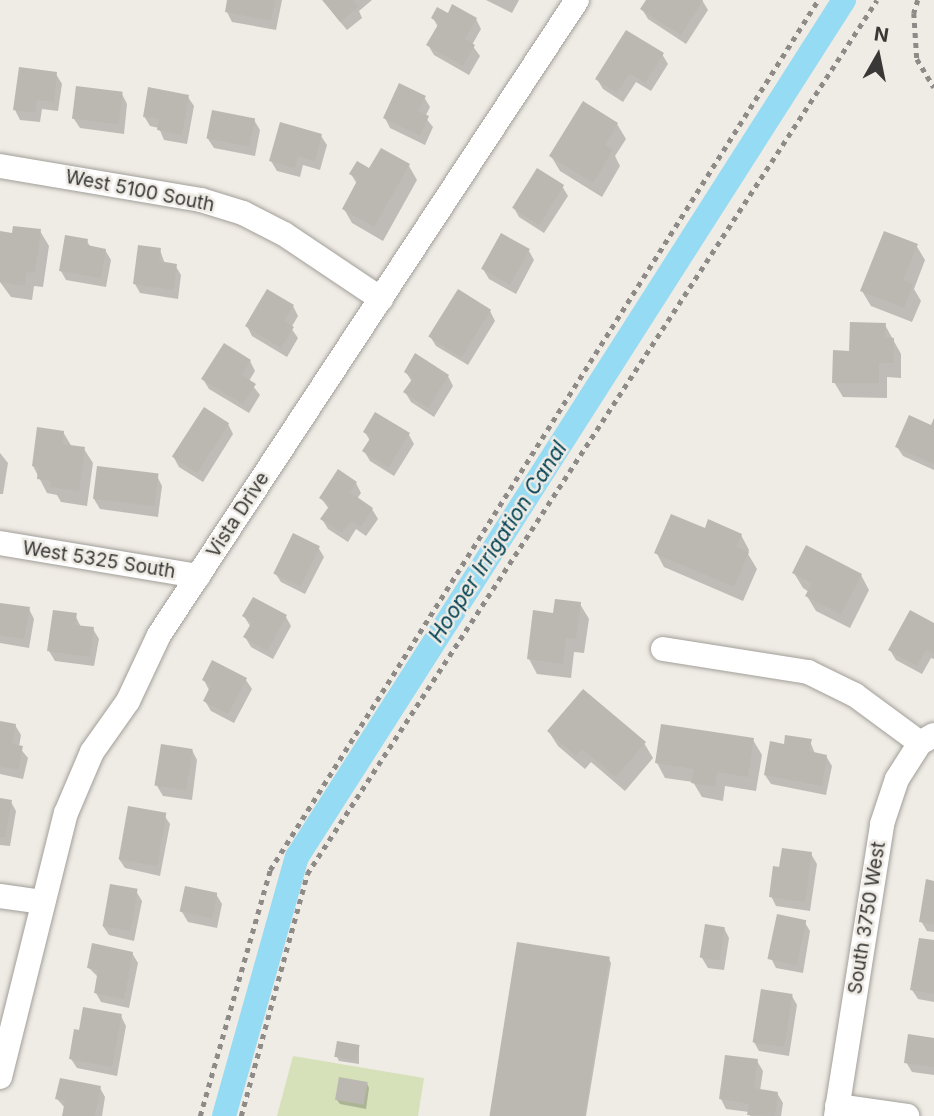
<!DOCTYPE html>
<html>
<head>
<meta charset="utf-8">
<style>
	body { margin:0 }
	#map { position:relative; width:934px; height:1116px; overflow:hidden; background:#efebe5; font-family:Inter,sans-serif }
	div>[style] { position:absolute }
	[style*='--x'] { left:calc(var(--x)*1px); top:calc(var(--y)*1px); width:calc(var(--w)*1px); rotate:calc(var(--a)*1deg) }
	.green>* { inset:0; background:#d6e1ba }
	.shadow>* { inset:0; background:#0003 }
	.canal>* { height:24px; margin:-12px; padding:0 12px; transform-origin:12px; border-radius:12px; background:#95dbf3 }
	.building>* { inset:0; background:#bbb8b2; transform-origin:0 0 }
	.path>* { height:4.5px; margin-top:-2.25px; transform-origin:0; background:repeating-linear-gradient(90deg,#8d8a87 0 5px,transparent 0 10px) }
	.roads { filter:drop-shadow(0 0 2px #a29f99) drop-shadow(0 0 2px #a29f99) }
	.minor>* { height:24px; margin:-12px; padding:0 12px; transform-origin:12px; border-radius:12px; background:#fff }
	span { translate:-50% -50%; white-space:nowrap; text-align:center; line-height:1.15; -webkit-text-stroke:5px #efebe5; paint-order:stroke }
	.street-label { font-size:19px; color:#393836 }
	.water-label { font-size:21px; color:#044455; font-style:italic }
	.north { position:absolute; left:843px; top:21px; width:70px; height:70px; -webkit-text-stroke:5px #efebe5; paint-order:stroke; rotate:9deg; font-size:19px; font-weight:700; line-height:28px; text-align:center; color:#393836 }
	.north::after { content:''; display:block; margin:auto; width:24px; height:32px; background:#393836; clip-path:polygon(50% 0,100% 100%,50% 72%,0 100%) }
</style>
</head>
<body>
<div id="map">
	<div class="green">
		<div style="clip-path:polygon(293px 1056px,424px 1078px,418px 1116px,277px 1116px)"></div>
	</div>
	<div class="shadow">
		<div style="clip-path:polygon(229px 0,282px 0,276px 30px,232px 22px,227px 12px)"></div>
		<div style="clip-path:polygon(322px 0,372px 0,359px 11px,362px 18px,347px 30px)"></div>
		<div style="clip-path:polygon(486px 0,519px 0,512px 13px)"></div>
		<div style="clip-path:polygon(648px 0,702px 0,708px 10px,686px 44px,648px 19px,642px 9px)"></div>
		<div style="clip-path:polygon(448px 15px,476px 19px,481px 29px,472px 45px,480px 56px,469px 75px,434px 55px,428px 45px,438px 27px,433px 18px)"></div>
		<div style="clip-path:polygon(662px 54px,668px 64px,651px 91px,636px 82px,623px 102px,603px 89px,597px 79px)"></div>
		<div style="clip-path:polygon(56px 74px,62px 84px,58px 111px,42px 109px,40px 122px,20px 120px,15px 110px)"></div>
		<div style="clip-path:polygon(122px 94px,127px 104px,124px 134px,80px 128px,74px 119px)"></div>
		<div style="clip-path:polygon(188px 97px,194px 106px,187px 144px,164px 140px,159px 128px,150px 126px,144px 116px)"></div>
		<div style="clip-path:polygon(424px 97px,430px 107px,425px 117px,433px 127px,425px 145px,390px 128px,385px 118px)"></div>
		<div style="clip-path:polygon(254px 120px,260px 130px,255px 156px,214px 148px,208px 139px)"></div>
		<div style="clip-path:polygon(617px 124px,626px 139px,615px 156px,620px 166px,602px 197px,560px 171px,551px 156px)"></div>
		<div style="clip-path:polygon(321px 136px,327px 145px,320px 170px,303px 165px,300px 177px,277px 171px,271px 161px)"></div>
		<div style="clip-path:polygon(409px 166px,417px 180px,383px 241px,352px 223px,344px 209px,357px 184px,351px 174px)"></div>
		<div style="clip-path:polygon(562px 186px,568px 196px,544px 233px,519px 217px,514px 208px)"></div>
		<div style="clip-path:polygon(40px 231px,49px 246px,43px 287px,34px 286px,32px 300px,11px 297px,0 282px,0 233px,14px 235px)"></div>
		<div style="clip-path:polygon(87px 241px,91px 248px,105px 250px,111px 260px,106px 287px,66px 280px,61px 271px)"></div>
		<div style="clip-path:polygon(916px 245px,925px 260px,914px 289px,921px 301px,912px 322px,871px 306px,862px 291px)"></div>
		<div style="clip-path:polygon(160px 250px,165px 264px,175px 265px,181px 275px,178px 299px,140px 293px,135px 284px)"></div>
		<div style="clip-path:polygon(529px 251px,534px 260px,516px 294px,489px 279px,483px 269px)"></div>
		<div style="clip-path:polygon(293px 306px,298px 316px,291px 328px,298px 338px,287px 357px,252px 336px,247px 326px)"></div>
		<div style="clip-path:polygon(490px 311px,495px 321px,468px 365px,436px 346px,430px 336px)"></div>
		<div style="clip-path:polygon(885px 325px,901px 354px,901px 378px,887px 377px,887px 398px,843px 397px,834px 382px,851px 353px)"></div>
		<div style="clip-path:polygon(250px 361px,255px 371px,249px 381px,260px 395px,249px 413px,209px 389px,203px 379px)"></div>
		<div style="clip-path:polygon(406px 372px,448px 376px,453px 386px,434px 417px,411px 402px,405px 392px,412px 382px)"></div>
		<div style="clip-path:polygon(934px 422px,934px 470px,903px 456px,897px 447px,932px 427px)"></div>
		<div style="clip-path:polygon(228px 424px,233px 434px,203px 482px,179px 467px,174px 458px)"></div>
		<div style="clip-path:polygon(63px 432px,72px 447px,84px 449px,93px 463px,87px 506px,61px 502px,57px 495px,47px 493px,33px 466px)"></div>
		<div style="clip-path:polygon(365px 432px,409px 435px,414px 444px,394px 476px,370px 461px,364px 451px,370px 441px)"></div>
		<div style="clip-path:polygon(0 453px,8px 463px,3px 494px,0 494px)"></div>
		<div style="clip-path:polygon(157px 476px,162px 486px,158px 517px,100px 509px,94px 499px)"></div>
		<div style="clip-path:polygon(356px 483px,361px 493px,357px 499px,372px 509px,378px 519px,366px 536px,356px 529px,348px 542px,328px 529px,322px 519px,329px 509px,321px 498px)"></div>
		<div style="clip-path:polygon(706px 531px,741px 535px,749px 550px,748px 554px,757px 569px,743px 601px,664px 567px,656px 552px)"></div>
		<div style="clip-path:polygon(318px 547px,324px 557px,305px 594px,281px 582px,275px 573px)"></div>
		<div style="clip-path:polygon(794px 573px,861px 575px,869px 590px,850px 628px,816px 611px,807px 596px,809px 592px,803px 588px)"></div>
		<div style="clip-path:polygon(0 604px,29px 609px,34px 619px,29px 648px,0 643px)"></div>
		<div style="clip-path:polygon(580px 604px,589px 619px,584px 653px,574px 652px,571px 678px,537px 674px,529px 659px,555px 615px)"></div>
		<div style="clip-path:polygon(75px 615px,81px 627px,93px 629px,99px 639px,94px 666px,55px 661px,49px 651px)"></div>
		<div style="clip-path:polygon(244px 616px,286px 617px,291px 626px,273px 659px,251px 647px,245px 637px,250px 626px)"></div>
		<div style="clip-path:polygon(934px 625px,934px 659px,931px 658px,922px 674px,896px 660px,890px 650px)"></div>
		<div style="clip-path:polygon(213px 663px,246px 680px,252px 689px,234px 723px,211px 711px,205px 701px,209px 690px,204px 680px)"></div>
		<div style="clip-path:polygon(0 722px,15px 725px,21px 735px,19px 747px,28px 758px,23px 779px,0 774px)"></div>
		<div style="clip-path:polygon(549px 732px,644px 743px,653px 758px,625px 791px,591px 762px,585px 769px,558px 746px)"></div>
		<div style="clip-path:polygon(753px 740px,762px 755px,756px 791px,725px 786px,723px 801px,702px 797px,693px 782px,665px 778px,657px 763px)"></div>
		<div style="clip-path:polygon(810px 741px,815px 754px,826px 756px,832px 766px,826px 795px,771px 784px,765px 775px,785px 746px)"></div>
		<div style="clip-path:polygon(192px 750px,197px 760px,192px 800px,163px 796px,157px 786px)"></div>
		<div style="clip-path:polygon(0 800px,11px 802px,16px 811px,10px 846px,0 845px)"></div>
		<div style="clip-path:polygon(164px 815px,170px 824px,160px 876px,125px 868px,119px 859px)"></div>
		<div style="clip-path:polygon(811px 854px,817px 864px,810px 911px,776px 906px,771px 896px)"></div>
		<div style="clip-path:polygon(934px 882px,934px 932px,927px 931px,921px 921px)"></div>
		<div style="clip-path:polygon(136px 891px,142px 901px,134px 941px,109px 935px,103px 926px)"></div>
		<div style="clip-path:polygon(216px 894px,222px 904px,217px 928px,188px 922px,182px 912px)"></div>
		<div style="clip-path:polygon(804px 921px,810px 931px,803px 973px,776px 968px,771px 958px)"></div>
		<div style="clip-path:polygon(724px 928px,729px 938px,724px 970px,708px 968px,702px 958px)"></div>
		<div style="clip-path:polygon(934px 942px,934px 1002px,918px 999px,912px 990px)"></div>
		<div style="clip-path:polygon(132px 953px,138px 963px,129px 1008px,101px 1002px,96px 993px,99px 978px,89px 968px)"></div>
		<div style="clip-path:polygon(609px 959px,611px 963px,586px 1116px,490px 1116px)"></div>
		<div style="clip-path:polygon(792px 996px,797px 1005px,789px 1056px,759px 1051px,754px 1042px)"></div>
		<div style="clip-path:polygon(121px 1016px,126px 1026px,117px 1076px,77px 1068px,71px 1059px)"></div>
		<div style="clip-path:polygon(934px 1040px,934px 1075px,912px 1072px,906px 1062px)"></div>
		<div style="clip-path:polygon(359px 1047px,359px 1064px,339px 1061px,337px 1057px)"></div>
		<div style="clip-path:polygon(757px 1061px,763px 1071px,760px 1091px,777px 1093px,783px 1103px,781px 1116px,750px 1116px,749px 1112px,726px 1109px,721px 1099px)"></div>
		<div style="clip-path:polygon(367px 1083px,369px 1088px,366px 1109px,340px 1104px,337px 1100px)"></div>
		<div style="clip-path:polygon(100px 1088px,105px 1097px,102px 1116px,64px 1116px,66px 1109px,57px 1099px)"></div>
	</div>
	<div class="canal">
		<div style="--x:224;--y:1116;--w:269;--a:-74.3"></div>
		<div style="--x:297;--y:857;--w:1017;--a:-57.45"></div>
	</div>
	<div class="building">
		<div style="clip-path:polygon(227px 0,275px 0,271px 21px,225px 12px)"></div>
		<div style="clip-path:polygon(323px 0,353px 0,358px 7px,340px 22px)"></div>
		<div style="clip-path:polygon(646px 0,703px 0,681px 35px,640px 9px)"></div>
		<div style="clip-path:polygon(452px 4px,477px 18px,465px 39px,475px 45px,463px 66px,426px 45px,439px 23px,431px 18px,437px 7px,448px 13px)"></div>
		<div style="clip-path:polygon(626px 30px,664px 53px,645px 83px,630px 73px,617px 93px,595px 79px)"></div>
		<div style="clip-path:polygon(19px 67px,57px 72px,54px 102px,37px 100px,35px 113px,13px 110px)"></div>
		<div style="clip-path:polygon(399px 83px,426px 96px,418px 111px,429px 116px,420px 136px,383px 118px)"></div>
		<div style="left:76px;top:86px;width:47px;height:33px;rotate:7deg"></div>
		<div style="clip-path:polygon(148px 87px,189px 95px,182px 135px,157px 130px,159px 119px,143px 117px)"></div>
		<div style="clip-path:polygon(583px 101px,618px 123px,605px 145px,613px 150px,593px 183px,549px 156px)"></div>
		<div style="left:212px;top:110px;width:44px;height:29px;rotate:11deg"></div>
		<div style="clip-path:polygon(280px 122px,322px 134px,315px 161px,298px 156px,295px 168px,269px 161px)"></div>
		<div style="clip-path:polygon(381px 148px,410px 164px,374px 227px,342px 209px,358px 179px,349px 174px,357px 161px,369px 168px)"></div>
		<div style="left:537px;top:168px;width:32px;height:47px;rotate:32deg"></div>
		<div style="clip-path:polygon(13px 226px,41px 229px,35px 273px,26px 272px,25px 286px,0 282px,0 231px,12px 233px)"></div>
		<div style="clip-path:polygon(884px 231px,918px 244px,903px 280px,913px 284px,904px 308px,860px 291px)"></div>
		<div style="left:501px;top:233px;width:33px;height:41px;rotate:29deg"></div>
		<div style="clip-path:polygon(65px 235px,88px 239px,87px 245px,106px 249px,101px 278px,59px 271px)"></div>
		<div style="clip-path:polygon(138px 245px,161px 248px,159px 261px,177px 264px,173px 290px,133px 284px)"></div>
		<div style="clip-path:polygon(267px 289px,294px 305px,284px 321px,294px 327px,281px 348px,245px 326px)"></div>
		<div style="left:458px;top:289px;width:39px;height:56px;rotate:32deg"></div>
		<div style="clip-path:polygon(850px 322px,886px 323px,885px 337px,894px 338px,893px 363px,879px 363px,879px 383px,832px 383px,833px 350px,849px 351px)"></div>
		<div style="clip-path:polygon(224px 343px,251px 360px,242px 375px,256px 384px,243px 404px,201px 379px)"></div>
		<div style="clip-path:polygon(415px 353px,449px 375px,428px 408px,403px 392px,413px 378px,404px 372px)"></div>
		<div style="left:204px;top:407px;width:30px;height:59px;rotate:33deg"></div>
		<div style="clip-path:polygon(375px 412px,410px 433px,388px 468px,362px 451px,371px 437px,363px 432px)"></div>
		<div style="clip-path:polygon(909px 415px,931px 425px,934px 418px,934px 464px,895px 447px)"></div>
		<div style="clip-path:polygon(37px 427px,64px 431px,63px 444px,85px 447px,79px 491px,50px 487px,51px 481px,37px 479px,38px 467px,32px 466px)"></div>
		<div style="left:97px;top:466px;width:62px;height:33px;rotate:7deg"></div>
		<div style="clip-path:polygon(338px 469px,357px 482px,350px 492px,373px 508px,361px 527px,350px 521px,342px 533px,320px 519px,330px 505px,319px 498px)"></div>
		<div style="clip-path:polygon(671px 514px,705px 528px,708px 519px,742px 534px,736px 547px,749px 552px,734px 587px,654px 553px)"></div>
		<div style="left:293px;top:533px;width:30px;height:45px;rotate:26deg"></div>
		<div style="clip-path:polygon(806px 545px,862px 574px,841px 614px,805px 596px,812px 583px,792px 573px)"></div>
		<div style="clip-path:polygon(253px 597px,287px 615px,267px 651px,243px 637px,252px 622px,242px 616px)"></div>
		<div style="clip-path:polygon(555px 599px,581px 602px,576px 639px,566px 638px,563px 664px,527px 659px,533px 610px,553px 613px)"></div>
		<div style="clip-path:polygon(0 603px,30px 607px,24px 639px,0 635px)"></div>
		<div style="clip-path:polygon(53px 610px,77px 613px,75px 625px,94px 627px,90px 657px,47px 651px)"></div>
		<div style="clip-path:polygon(910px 610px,934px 623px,934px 654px,926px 649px,917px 666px,888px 650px)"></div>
		<div style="clip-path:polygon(212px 660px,247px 678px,228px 714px,203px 701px,211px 685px,202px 680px)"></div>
		<div style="clip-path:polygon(583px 689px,646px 742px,616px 777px,582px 749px,576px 756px,547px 731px)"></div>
		<div style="clip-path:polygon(0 721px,16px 724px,12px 744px,23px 746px,18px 770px,0 766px)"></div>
		<div style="clip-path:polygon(661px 724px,754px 738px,748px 777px,717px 772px,715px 787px,691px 783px,694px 769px,655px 763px)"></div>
		<div style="clip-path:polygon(785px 735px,812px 739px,809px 751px,827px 755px,822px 786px,764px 775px,770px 741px,784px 744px)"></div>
		<div style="left:161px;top:744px;width:32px;height:42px;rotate:9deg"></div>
		<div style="clip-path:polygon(0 798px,12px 800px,5px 837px,0 837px)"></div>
		<div style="left:128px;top:806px;width:39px;height:54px;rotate:10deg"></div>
		<div style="clip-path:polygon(782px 848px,812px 852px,805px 902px,769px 897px,773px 866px,779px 867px)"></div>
		<div style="clip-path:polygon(926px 879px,934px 881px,934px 924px,919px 922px)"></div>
		<div style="left:110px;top:884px;width:28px;height:43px;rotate:10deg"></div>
		<div style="left:185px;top:886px;width:33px;height:26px;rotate:12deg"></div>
		<div style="left:777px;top:914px;width:30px;height:46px;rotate:12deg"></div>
		<div style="left:705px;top:924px;width:20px;height:34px;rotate:9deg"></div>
		<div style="clip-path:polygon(919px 938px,934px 940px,934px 994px,910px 990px)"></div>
		<div style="left:517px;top:942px;width:94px;height:176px;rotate:9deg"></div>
		<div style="clip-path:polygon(92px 943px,133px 952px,124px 999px,94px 993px,98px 970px,87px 968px)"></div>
		<div style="left:761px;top:989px;width:32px;height:54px;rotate:9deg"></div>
		<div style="clip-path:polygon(83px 1007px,122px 1014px,112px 1067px,69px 1059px,74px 1029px,79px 1030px)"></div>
		<div style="clip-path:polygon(908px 1034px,934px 1038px,934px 1067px,904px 1063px)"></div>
		<div style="left:337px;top:1041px;width:23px;height:16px;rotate:10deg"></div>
		<div style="clip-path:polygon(725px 1055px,758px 1059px,754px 1088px,778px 1092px,775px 1116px,747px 1115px,749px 1104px,719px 1099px)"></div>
		<div style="left:339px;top:1077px;width:29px;height:23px;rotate:10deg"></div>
		<div style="clip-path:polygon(60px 1078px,101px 1086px,95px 1116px,62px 1116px,65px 1101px,55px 1099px)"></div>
	</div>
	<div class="path">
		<div style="--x:918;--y:0;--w:14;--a:107"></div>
		<div style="--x:914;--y:13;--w:46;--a:86.3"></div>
		<div style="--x:917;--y:59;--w:33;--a:59"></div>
		<div style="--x:200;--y:1116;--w:256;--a:-74.1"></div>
		<div style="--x:270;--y:870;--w:1028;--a:-57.79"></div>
		<div style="--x:241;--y:1116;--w:251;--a:-74.7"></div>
		<div style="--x:307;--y:874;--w:1043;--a:-56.89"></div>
	</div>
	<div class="roads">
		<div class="minor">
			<div style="--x:0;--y:166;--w:204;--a:9.6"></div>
			<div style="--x:201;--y:200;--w:44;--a:17.2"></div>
			<div style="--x:243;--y:213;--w:46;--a:27.1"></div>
			<div style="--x:284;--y:234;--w:117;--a:33.8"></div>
			<div style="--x:0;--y:543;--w:201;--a:9.5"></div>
			<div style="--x:663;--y:649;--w:147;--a:9"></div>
			<div style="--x:808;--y:672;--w:52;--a:26.1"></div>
			<div style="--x:855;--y:695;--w:81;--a:36.4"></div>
			<div style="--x:0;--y:896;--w:42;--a:8.1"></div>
			<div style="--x:0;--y:1077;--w:272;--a:-76"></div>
			<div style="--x:66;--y:813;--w:66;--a:-66.9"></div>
			<div style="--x:92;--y:752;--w:62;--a:-54.8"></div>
			<div style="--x:128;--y:701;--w:73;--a:-64.8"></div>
			<div style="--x:159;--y:635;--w:760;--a:-56.64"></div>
			<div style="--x:837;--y:1106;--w:71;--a:8.1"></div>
			<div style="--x:836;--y:1116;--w:296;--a:-81"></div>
			<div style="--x:882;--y:824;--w:47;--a:-71.6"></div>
			<div style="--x:897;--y:779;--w:43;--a:-57.4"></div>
			<div style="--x:920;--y:743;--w:16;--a:-30"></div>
		</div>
	</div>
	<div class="street-label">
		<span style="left:140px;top:191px;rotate:11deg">West 5100 South</span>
		<span style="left:238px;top:515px;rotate:-57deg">Vista Drive</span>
		<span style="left:99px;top:560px;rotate:9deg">West 5325 South</span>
		<span style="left:867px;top:918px;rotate:-81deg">South 3750 West</span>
	</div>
	<div class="water-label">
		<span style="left:498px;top:542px;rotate:-57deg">Hooper Irrigation Canal</span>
	</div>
	<div class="north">N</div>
</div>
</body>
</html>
